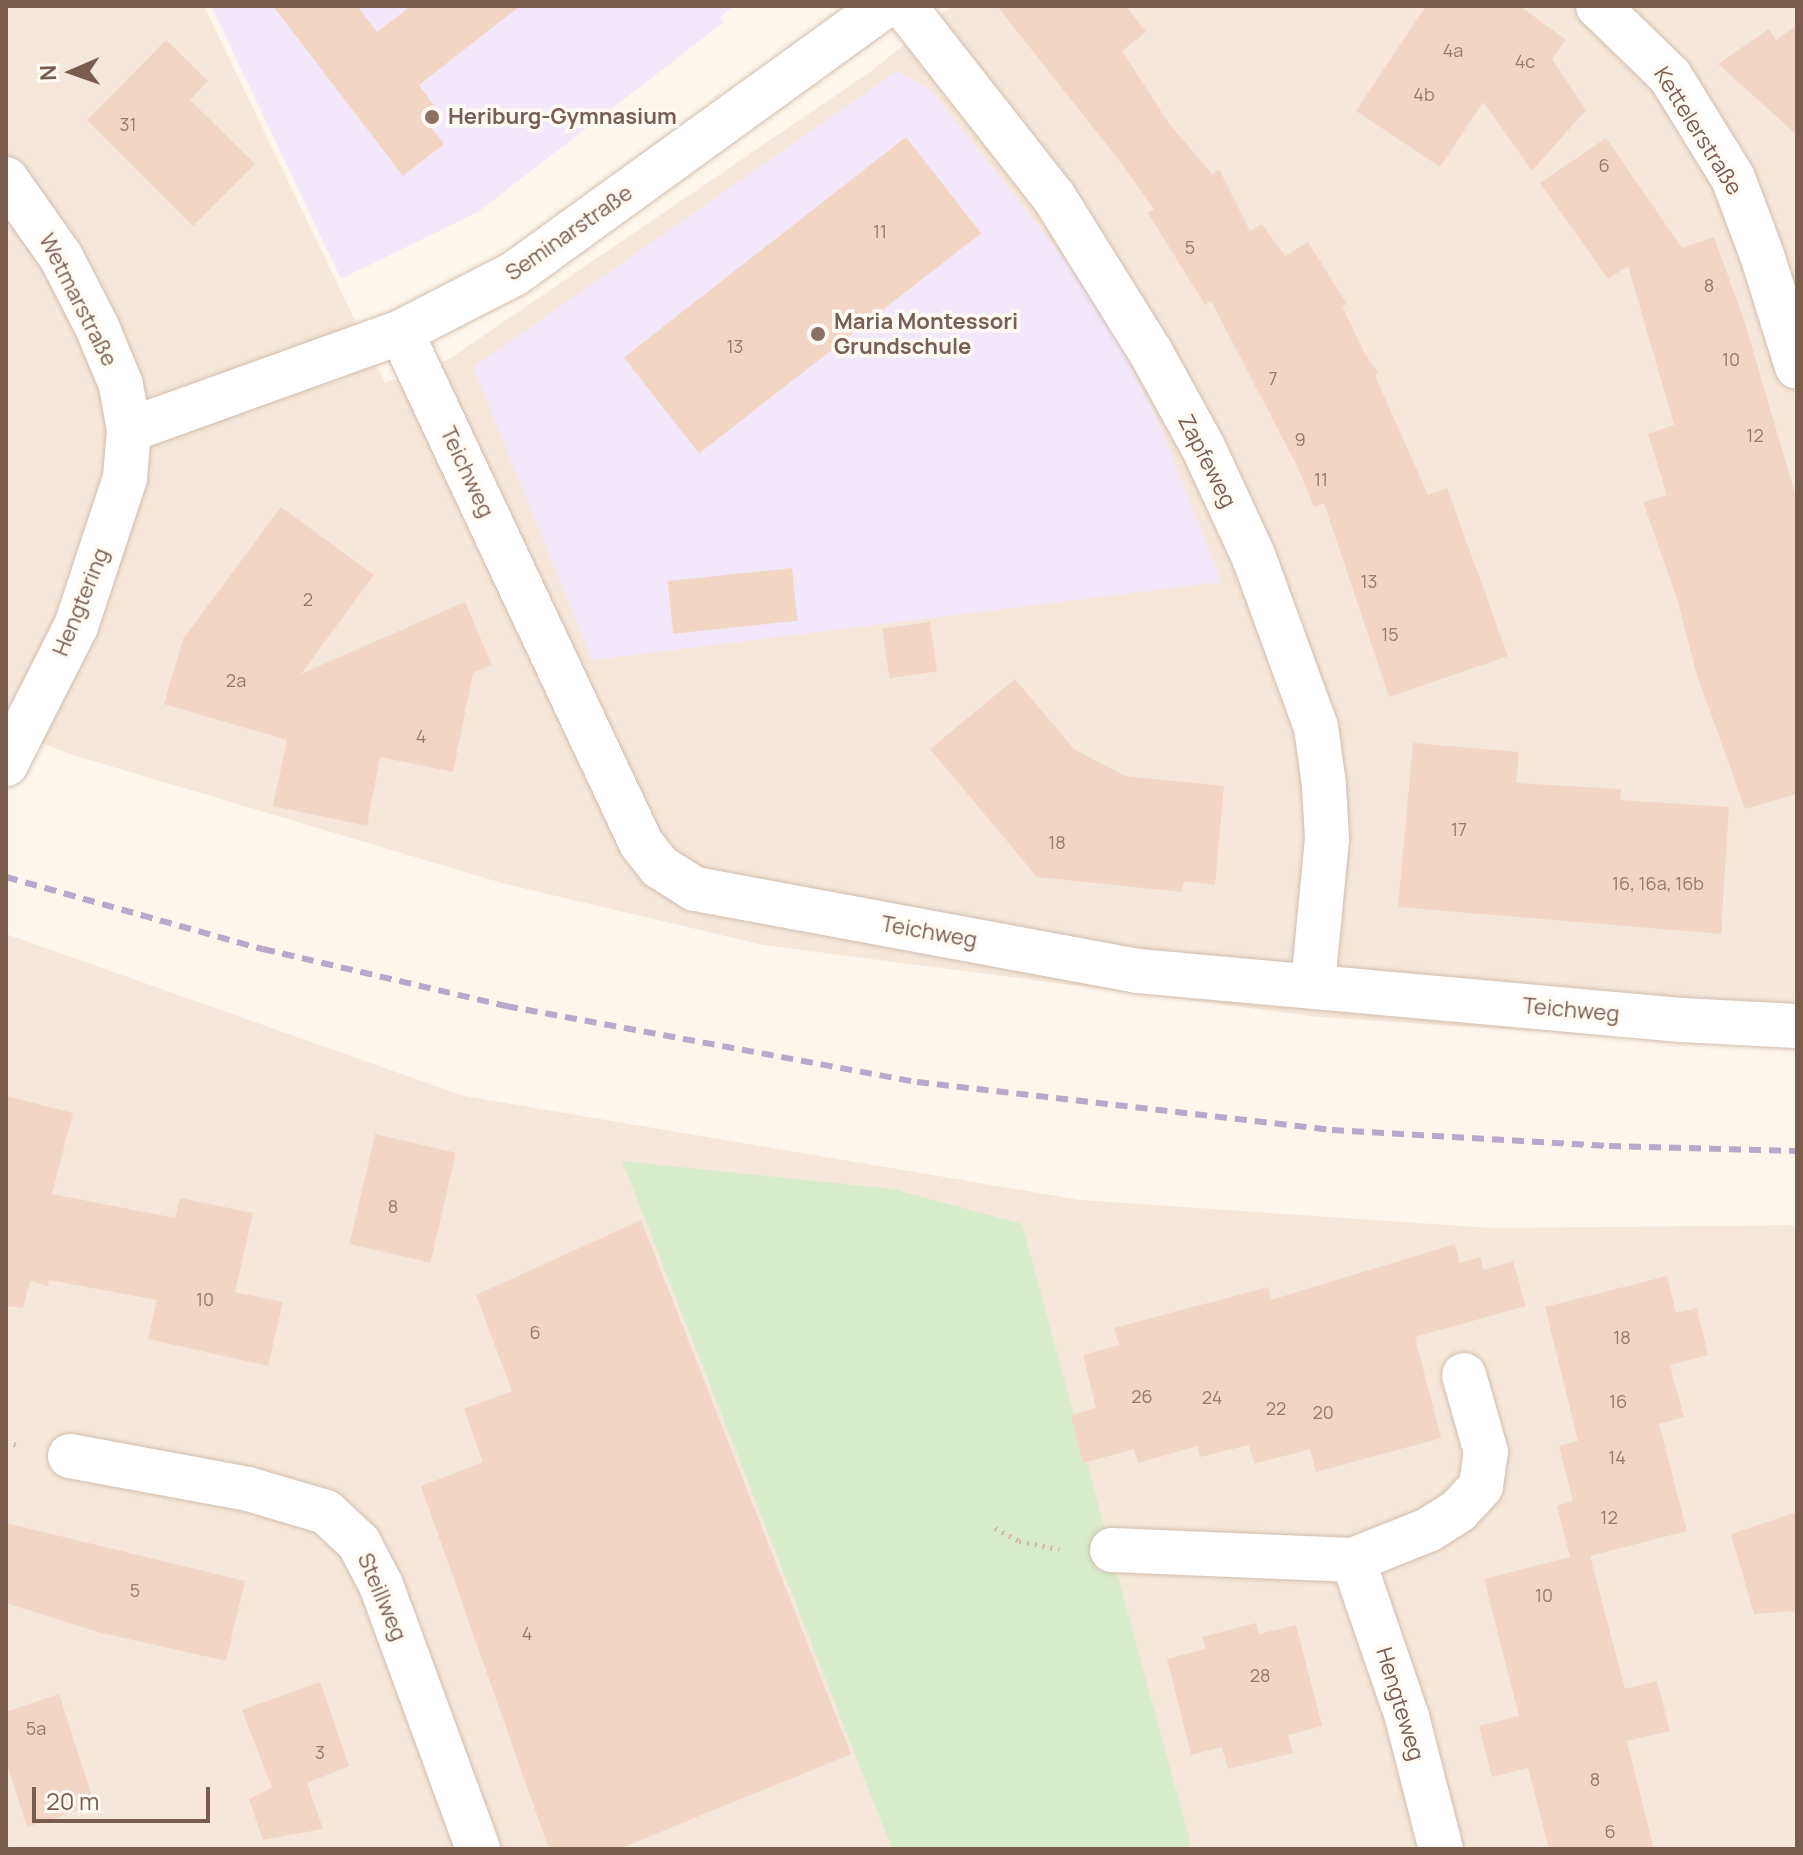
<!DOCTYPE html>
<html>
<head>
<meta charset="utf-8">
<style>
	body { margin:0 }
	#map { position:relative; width:1803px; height:1855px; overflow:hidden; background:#fdf6ec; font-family:Manrope,sans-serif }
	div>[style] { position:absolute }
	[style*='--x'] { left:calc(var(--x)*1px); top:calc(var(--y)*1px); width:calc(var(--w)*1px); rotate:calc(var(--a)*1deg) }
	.residential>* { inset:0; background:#f5e8da }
	.education>* { inset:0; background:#f3e8fa }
	.green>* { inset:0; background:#d8ecc9 }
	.building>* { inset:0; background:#f3d5c3; transform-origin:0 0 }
	.path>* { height:5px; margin-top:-2.5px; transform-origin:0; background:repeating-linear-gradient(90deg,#d9b8a5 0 2px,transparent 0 8px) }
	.roads { filter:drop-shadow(0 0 2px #d1beb0) drop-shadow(0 0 2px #d1beb0) }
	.minor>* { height:44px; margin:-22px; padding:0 22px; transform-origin:22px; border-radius:22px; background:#fff }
	.rail>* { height:6px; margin-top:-3px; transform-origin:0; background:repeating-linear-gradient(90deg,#b9a8c9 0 12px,transparent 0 20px) }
	.dots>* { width:22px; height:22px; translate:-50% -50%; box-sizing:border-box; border:4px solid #fffaf3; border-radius:50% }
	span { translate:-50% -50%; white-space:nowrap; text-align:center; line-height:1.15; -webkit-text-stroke:7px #fffaf3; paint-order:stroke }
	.number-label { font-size:18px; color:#987a6a }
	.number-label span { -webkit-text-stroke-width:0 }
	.education-label { font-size:22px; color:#785e54; font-weight:700 }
	.left { translate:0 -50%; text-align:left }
	.street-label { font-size:22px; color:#7a5c4d }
	.frame { position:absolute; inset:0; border:8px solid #7a5c4d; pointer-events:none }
	.north { position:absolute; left:32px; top:32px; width:80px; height:80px; -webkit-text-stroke:6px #fffaf3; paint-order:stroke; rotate:268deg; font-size:22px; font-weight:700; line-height:32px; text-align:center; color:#7a5c4d }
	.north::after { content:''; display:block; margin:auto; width:28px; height:36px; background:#7a5c4d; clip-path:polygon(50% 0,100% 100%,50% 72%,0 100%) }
	.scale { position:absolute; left:32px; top:1787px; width:178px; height:36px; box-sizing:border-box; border:4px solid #7a5c4d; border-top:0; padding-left:10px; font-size:24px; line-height:28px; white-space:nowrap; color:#7a5c4d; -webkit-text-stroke:6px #fffaf3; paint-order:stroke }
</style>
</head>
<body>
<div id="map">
	<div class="residential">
		<div style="clip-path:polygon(6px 6px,204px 6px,385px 383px,449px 359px,870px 72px,952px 6px,1797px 6px,1797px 1048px,1318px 1017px,763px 945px,502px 883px,73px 755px,6px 730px)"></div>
		<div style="clip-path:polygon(6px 934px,464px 1096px,1081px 1200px,1492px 1228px,1797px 1225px,1797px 1849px,6px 1849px)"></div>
	</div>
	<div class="education">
		<div style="clip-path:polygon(211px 6px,734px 6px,720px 17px,724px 22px,478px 212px,341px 279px)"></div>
		<div style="clip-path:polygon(897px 71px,930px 89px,1098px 301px,1157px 418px,1222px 582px,592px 660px,473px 367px)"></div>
	</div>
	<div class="green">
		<div style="clip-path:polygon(622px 1161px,893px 1189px,1022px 1224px,1191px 1845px,1181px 1849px,892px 1849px)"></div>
	</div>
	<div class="building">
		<div style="clip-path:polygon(273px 6px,357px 6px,377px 32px,411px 6px,520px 6px,419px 85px,440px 114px,428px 123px,444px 144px,403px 176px)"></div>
		<div style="clip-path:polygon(997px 6px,1126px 6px,1146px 32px,1122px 51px,1170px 125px,1212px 174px,1219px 169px,1250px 231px,1262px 224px,1285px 256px,1308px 242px,1347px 304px,1342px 306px,1364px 352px,1378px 373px,1375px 376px,1428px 495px,1447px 488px,1508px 656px,1389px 697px,1324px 503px,1314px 507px,1297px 466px,1211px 301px,1205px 305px,1148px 213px,1154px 209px,1118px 159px)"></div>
		<div style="clip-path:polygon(1426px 6px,1520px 6px,1566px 40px,1552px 59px,1586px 110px,1532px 171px,1483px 102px,1440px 167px,1356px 111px)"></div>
		<div style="clip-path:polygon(1797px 25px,1797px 135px,1718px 64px,1769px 29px,1776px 40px)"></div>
		<div style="clip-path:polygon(166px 40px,208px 81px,190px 100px,255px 164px,193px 226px,87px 120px)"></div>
		<div style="left:906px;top:137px;width:122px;height:358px;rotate:52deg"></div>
		<div style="clip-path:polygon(1606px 138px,1682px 248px,1714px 237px,1744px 320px,1797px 500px,1797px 794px,1745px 809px,1696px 672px,1678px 602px,1643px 502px,1667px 495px,1648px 434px,1674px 425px,1628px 266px,1608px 279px,1540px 183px)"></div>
		<div style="clip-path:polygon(281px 507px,374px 575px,301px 674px,465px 602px,492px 665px,473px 673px,453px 772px,380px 757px,367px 826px,273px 806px,287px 740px,164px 704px,183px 639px)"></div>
		<div style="left:792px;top:568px;width:53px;height:125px;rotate:84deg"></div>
		<div style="left:930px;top:622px;width:50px;height:48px;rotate:82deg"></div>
		<div style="clip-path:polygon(1015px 679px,1074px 749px,1125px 776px,1224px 786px,1215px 885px,1184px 881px,1182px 892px,1037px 877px,930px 749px)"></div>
		<div style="clip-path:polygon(1413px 743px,1519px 752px,1516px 783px,1621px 789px,1620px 800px,1729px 807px,1721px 934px,1398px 907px)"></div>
		<div style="clip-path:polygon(6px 1096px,73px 1113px,52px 1194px,175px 1218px,180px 1198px,253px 1213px,235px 1292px,283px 1302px,268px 1366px,148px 1339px,157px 1300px,49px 1280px,48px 1286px,30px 1281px,23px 1308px,6px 1306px)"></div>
		<div style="left:375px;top:1134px;width:83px;height:113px;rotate:13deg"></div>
		<div style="clip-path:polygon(641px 1220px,851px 1754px,619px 1849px,549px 1849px,421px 1486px,483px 1462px,464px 1409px,512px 1391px,476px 1295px)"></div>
		<div style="clip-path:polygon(1455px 1244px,1460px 1263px,1480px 1257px,1484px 1270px,1513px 1261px,1526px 1306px,1415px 1337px,1441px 1438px,1316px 1472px,1310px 1449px,1254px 1464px,1249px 1445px,1200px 1457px,1198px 1446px,1138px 1463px,1134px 1449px,1083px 1463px,1071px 1415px,1096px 1408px,1083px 1355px,1119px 1345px,1114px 1328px,1268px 1287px,1271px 1300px)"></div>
		<div style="clip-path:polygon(1667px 1276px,1676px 1313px,1697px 1308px,1708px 1355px,1670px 1365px,1684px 1417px,1659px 1424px,1687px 1531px,1590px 1556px,1625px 1689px,1657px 1681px,1670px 1731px,1627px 1741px,1654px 1849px,1549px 1849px,1528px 1768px,1492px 1777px,1479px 1726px,1519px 1716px,1484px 1579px,1570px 1557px,1557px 1506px,1573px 1501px,1559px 1446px,1578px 1441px,1545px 1307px)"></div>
		<div style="clip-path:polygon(1797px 1512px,1797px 1611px,1754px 1614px,1731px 1534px)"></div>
		<div style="clip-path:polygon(6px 1523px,245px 1581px,226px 1661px,98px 1632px,6px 1603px)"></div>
		<div style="clip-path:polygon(1256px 1623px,1259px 1634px,1296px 1625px,1322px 1726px,1288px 1735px,1293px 1753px,1228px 1769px,1222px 1747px,1191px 1755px,1167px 1659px,1206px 1649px,1202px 1637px)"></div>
		<div style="clip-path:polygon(320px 1682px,349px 1766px,307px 1783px,323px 1829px,263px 1840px,249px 1799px,272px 1788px,242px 1710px)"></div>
		<div style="clip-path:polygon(59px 1694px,95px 1805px,27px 1827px,6px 1761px,6px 1712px)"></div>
	</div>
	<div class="path">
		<div style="--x:6;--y:1442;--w:16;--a:15"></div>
		<div style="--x:995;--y:1528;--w:27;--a:28"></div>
		<div style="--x:1019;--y:1541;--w:41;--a:11.3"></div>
	</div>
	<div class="roads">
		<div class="minor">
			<div style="--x:904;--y:6;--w:243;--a:51.9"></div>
			<div style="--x:1054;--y:197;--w:181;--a:58.1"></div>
			<div style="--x:1150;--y:351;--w:110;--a:61.1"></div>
			<div style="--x:1203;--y:447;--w:119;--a:65.2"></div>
			<div style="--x:1253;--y:555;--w:183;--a:69.9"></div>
			<div style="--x:1316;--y:727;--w:59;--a:82.1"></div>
			<div style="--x:1324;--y:785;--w:54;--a:86.8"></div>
			<div style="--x:1327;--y:839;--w:147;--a:95.5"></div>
			<div style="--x:1598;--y:6;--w:100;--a:44.2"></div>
			<div style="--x:1670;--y:76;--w:120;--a:58.3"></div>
			<div style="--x:1733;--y:178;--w:82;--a:69.4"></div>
			<div style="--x:1762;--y:255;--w:117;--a:72.6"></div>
			<div style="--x:6;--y:179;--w:95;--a:54.8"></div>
			<div style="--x:61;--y:257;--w:79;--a:62.8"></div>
			<div style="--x:97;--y:327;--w:63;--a:67.5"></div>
			<div style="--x:121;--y:385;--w:46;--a:79.9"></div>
			<div style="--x:129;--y:430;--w:48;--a:94.8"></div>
			<div style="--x:125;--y:478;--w:156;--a:108.3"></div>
			<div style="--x:76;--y:626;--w:155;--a:116.9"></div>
			<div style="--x:401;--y:332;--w:565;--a:64.84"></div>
			<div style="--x:641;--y:843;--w:31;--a:52"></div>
			<div style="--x:660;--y:867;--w:41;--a:32.2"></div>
			<div style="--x:695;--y:889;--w:451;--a:10.5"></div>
			<div style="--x:1138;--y:971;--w:545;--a:5.16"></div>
			<div style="--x:1681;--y:1020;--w:116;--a:3"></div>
			<div style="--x:129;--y:430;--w:289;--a:-19.8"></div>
			<div style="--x:401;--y:332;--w:127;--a:-27.2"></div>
			<div style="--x:514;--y:274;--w:457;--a:-35.9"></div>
			<div style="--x:70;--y:1456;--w:181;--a:10.5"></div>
			<div style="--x:248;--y:1489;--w:81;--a:16.4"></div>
			<div style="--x:326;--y:1512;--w:45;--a:43.2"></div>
			<div style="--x:359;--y:1543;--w:47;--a:62.4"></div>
			<div style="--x:381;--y:1585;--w:281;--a:69.8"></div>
			<div style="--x:1112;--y:1550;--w:241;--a:2.4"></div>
			<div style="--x:1353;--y:1560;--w:81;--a:-21.8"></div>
			<div style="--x:1428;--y:1530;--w:36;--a:-32"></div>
			<div style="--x:1458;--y:1511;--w:34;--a:-47"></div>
			<div style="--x:1481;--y:1486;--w:34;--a:-82"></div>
			<div style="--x:1486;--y:1452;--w:80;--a:-105.9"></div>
			<div style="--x:1353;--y:1560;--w:166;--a:71"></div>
			<div style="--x:1407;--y:1717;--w:136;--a:75.6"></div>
		</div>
	</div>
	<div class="rail">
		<div style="--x:6;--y:877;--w:267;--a:15.7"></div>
		<div style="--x:263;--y:949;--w:250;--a:13.2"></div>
		<div style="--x:506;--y:1006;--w:418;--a:10.5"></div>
		<div style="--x:917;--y:1082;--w:418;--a:6.6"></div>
		<div style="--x:1332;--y:1130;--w:277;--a:3.3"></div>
		<div style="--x:1609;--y:1146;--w:188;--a:1.5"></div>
	</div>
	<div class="dots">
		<div style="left:432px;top:117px;background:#8d6e63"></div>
		<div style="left:818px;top:334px;background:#8d6e63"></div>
	</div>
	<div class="number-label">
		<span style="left:1453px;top:50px">4a</span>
		<span style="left:1525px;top:61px">4c</span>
		<span style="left:1424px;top:94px">4b</span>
		<span style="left:128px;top:124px">31</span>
		<span style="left:1604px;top:165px">6</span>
		<span style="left:880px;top:231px">11</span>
		<span style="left:1190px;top:247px">5</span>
		<span style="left:1709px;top:285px">8</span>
		<span style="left:735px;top:346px">13</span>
		<span style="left:1731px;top:359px">10</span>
		<span style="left:1273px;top:378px">7</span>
		<span style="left:1755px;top:435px">12</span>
		<span style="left:1300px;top:439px">9</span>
		<span style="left:1321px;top:479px">11</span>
		<span style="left:1369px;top:581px">13</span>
		<span style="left:308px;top:599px">2</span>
		<span style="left:1390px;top:634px">15</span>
		<span style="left:236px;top:680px">2a</span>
		<span style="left:421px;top:736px">4</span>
		<span style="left:1459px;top:829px">17</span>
		<span style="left:1057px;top:842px">18</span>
		<span style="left:1658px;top:883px">16, 16a, 16b</span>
		<span style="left:393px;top:1206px">8</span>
		<span style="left:205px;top:1299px">10</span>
		<span style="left:535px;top:1332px">6</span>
		<span style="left:1622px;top:1337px">18</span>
		<span style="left:1142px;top:1396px">26</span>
		<span style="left:1212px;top:1397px">24</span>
		<span style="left:1618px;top:1401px">16</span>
		<span style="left:1276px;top:1408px">22</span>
		<span style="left:1323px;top:1412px">20</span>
		<span style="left:1617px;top:1457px">14</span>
		<span style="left:1609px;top:1517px">12</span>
		<span style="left:135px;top:1590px">5</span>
		<span style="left:1544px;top:1595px">10</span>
		<span style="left:527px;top:1633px">4</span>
		<span style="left:1260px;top:1675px">28</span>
		<span style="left:36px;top:1728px">5a</span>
		<span style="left:320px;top:1752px">3</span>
		<span style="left:1595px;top:1779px">8</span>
		<span style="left:1610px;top:1831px">6</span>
	</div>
	<div class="education-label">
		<span class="left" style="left:448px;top:117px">Heriburg-Gymnasium</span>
		<span class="left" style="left:834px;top:334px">Maria Montessori<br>Grundschule</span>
	</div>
	<div class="street-label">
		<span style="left:1698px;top:131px;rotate:58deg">Kettelerstraße</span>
		<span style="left:569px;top:233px;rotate:-35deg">Seminarstraße</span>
		<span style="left:78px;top:300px;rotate:63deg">Wetmarstraße</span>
		<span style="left:1207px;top:461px;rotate:63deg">Zapfeweg</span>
		<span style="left:467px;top:472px;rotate:65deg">Teichweg</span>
		<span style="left:81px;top:602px;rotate:-68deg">Hengtering</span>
		<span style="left:929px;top:932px;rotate:10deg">Teichweg</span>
		<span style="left:1571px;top:1010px;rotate:5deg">Teichweg</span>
		<span style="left:382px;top:1597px;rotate:67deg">Steillweg</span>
		<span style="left:1400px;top:1704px;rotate:73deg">Hengteweg</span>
	</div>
	<div class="frame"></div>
	<div class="north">N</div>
	<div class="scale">20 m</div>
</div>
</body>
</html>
